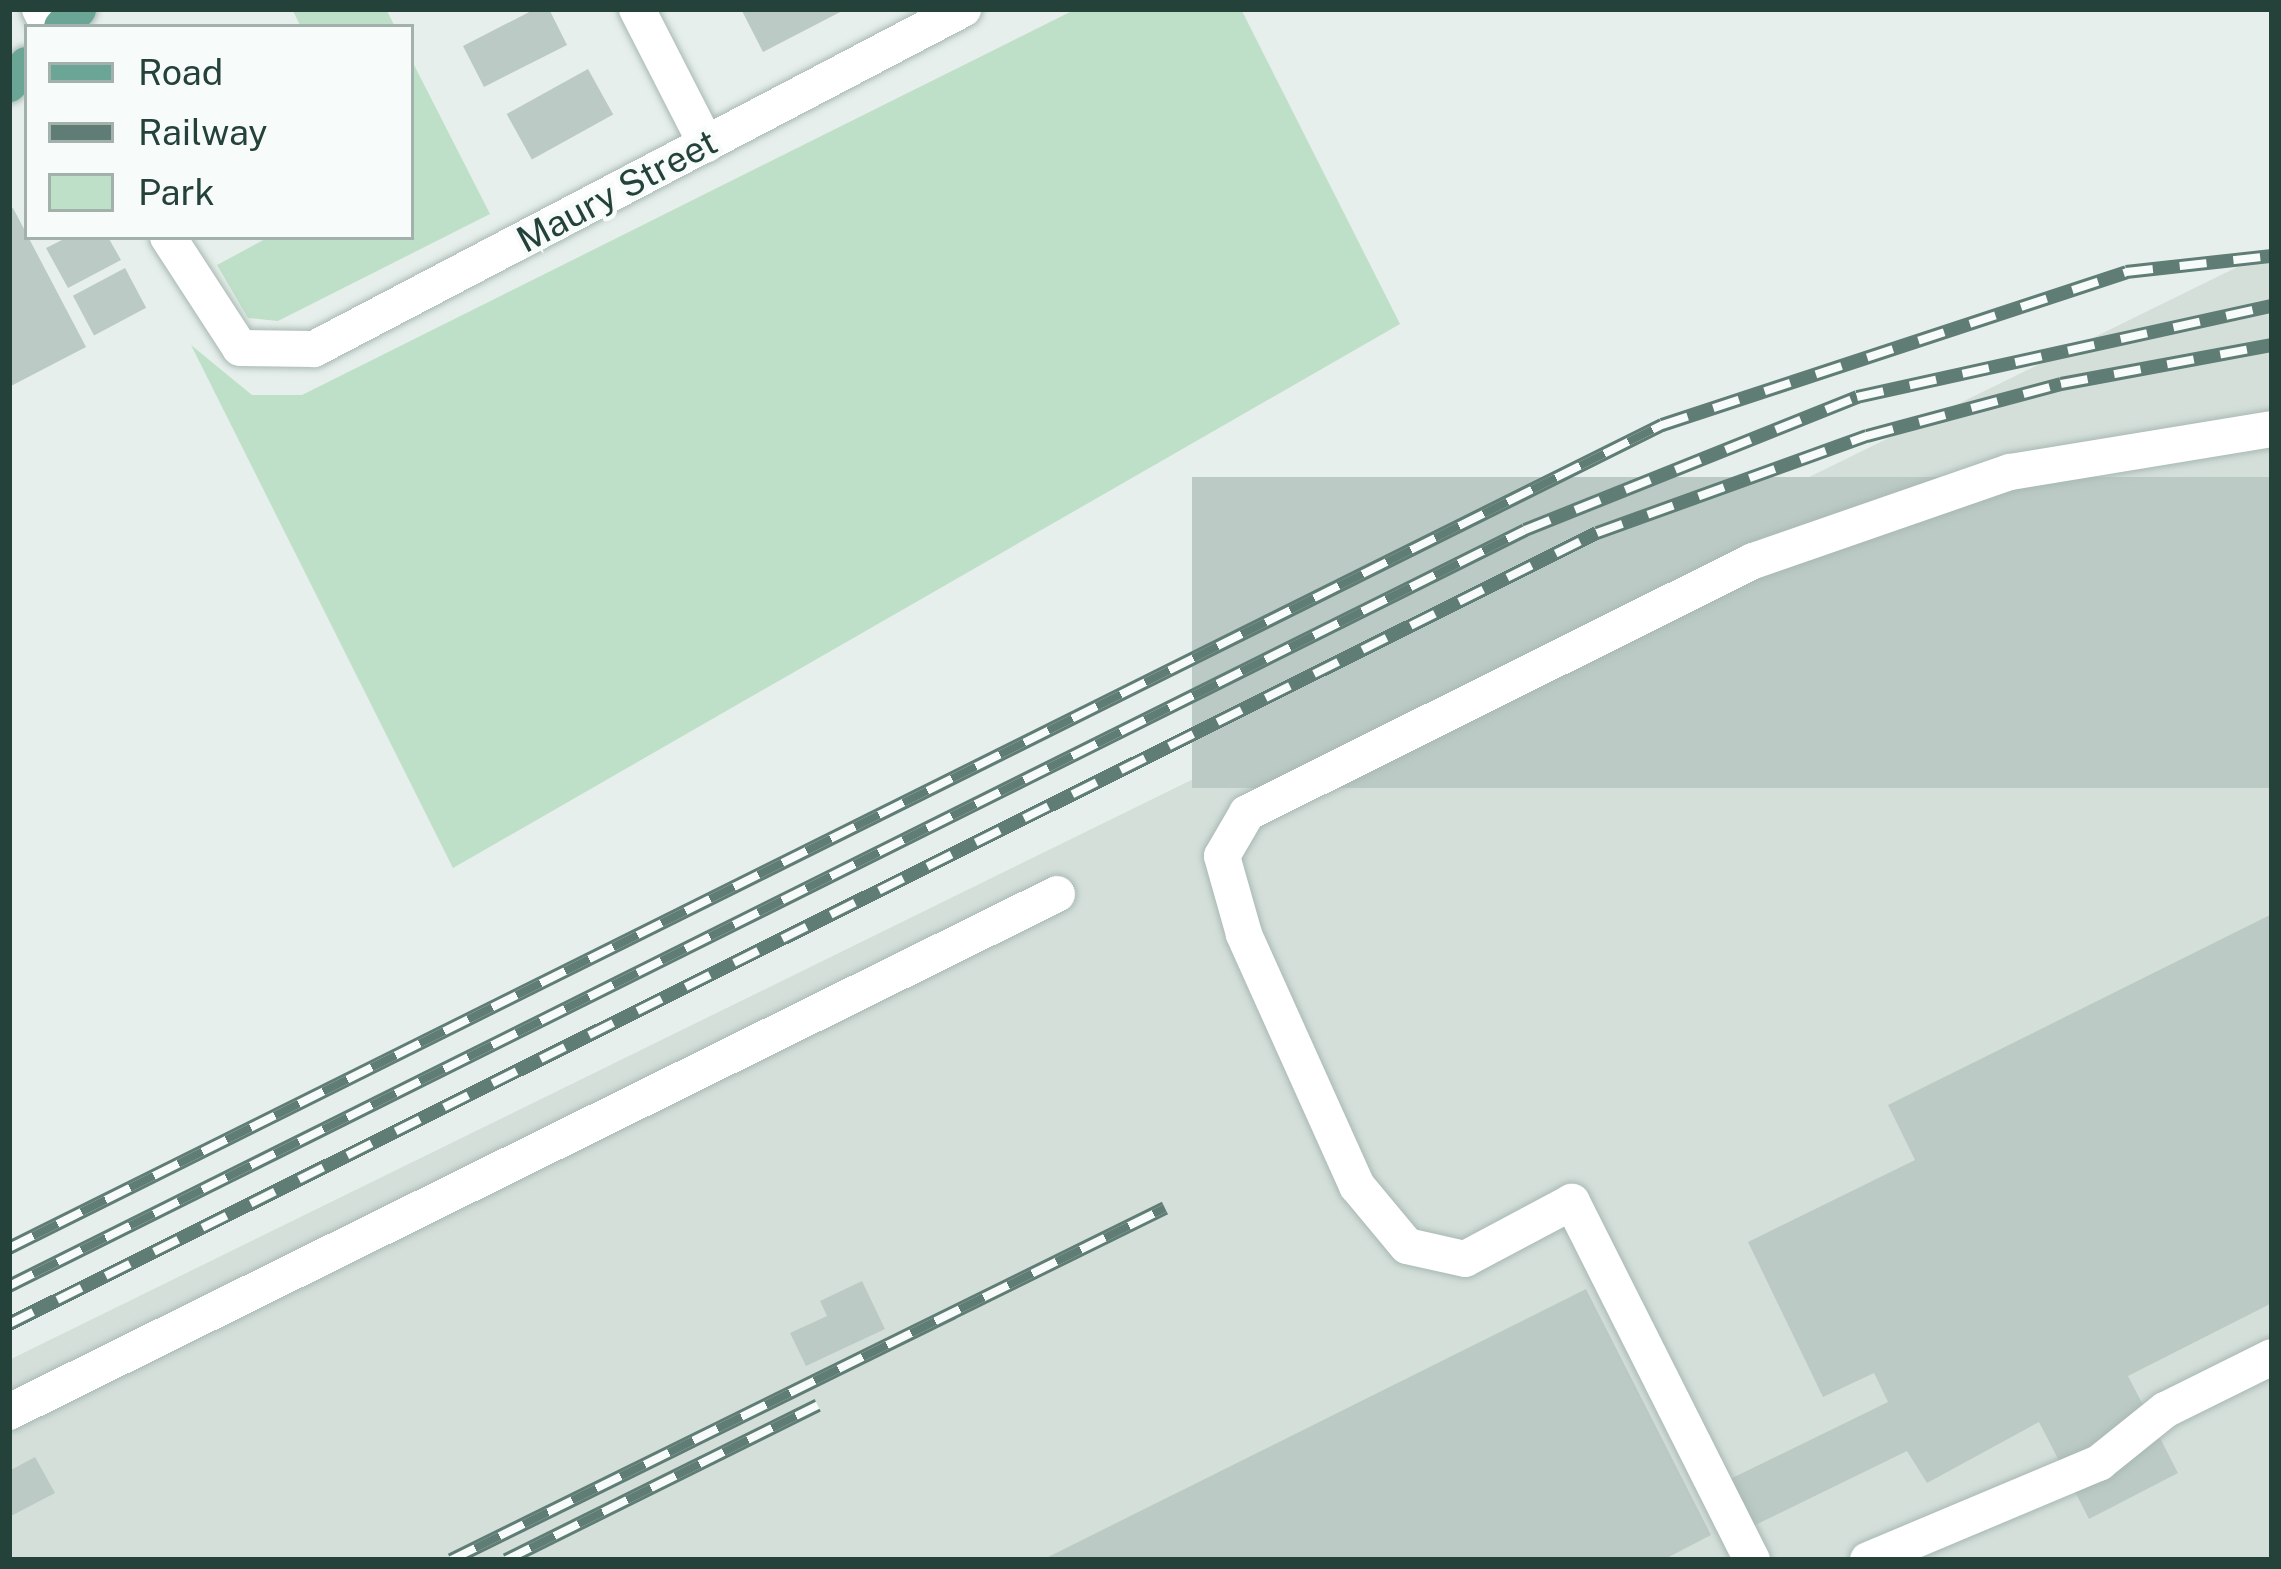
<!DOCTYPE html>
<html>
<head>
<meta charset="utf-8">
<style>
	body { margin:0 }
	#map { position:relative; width:2281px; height:1569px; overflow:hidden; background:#e6efeb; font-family:"Public Sans",sans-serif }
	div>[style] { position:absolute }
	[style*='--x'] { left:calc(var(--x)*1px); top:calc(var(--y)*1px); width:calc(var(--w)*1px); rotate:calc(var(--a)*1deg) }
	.built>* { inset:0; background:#d4dfda }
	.green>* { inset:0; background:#bfe0c8 }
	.building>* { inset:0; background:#bbcac4; transform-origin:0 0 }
	.roads { filter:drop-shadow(0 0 3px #a8b8b2) drop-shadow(0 0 3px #a8b8b2) }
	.minor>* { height:36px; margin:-18px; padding:0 18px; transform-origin:18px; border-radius:18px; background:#fff }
	.major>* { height:36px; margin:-18px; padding:0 18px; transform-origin:18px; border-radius:18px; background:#6aa596 }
	.rail>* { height:14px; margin-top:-7px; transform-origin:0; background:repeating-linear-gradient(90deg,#f7fbf9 0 27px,#5f7d75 0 54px); box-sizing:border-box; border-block:3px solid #5f7d75 }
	span { translate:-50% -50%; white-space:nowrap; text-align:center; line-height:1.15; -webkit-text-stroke:9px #f7fbf9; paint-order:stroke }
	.street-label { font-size:36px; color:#24423a }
	.frame { position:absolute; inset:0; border:12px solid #24423a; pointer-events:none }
	.legend { position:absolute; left:24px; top:24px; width:390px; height:216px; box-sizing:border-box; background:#f7fbf9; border:3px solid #a3b1ad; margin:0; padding:15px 21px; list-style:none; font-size:36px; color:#24423a }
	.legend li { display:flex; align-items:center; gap:24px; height:60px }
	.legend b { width:60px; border:3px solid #a3b1ad }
</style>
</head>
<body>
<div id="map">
	<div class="built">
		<div style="clip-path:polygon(2272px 250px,2272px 1560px,9px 1560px,9px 1360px)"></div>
	</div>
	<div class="green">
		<div style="clip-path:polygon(292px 9px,386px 9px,395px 27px,301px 27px)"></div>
		<div style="clip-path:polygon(1076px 9px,1241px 9px,1400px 324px,453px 868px,191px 345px,252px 395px,302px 395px)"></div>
		<div style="clip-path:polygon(411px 59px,490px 214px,278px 321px,248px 318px,217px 265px,269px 237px,411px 237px)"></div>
	</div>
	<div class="building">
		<div style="clip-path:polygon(535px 9px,549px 9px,567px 45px,484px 87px,463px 46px)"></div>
		<div style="clip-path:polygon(741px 9px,846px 9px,763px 52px)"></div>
		<div style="left:588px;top:69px;width:52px;height:93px;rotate:61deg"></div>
		<div style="clip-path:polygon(13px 208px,86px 347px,9px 387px,9px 210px)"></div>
		<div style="clip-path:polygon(68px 237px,108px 237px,121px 260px,68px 288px,46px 248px)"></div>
		<div style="left:125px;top:268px;width:45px;height:59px;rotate:62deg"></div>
		<div style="left:2272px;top:477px;width:311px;height:1080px;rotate:90deg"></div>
		<div style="clip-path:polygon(2272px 914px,2272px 1303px,2128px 1376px,2178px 1473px,2089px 1519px,2039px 1422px,1927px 1483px,1907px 1451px,1747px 1529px,1724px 1482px,1888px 1402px,1874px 1373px,1823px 1397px,1748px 1242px,1915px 1160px,1888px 1105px)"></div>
		<div style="clip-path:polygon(862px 1281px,885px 1329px,806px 1366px,790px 1333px,827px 1316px,820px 1301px)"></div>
		<div style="clip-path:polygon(1586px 1289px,1711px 1535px,1663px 1560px,1042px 1560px)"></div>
		<div style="clip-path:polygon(35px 1457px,55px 1493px,9px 1517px,9px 1471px)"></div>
	</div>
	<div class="roads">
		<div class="minor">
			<div style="--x:40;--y:9;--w:20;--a:63"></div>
			<div style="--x:637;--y:9;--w:152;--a:62.9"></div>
			<div style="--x:168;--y:237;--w:132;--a:57"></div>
			<div style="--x:240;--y:348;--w:74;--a:0.8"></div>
			<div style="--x:314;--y:349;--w:733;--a:-27.65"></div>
			<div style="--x:9;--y:1412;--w:1169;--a:-26.3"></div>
			<div style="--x:1752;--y:1560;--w:401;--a:-116.7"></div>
			<div style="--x:1572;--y:1202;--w:121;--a:152"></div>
			<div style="--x:1465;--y:1259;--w:59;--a:-167.4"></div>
			<div style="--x:1407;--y:1246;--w:78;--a:-129.8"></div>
			<div style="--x:1357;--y:1186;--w:276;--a:-114.2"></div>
			<div style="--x:1244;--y:934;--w:81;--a:-105.8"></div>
			<div style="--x:1222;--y:856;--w:50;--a:-59.8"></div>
			<div style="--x:1247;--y:813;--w:565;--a:-26.47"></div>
			<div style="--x:1753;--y:561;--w:272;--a:-19.1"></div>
			<div style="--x:2010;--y:472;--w:266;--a:-9.3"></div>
			<div style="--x:1868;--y:1560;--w:251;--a:-22.8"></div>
			<div style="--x:2099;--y:1463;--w:85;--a:-38.8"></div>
			<div style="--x:2165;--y:1410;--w:119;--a:-26.4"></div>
		</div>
		<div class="major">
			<div style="--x:62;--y:27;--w:24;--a:-48"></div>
			<div style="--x:9;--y:84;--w:26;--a:-47"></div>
		</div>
	</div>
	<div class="rail">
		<div style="--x:9;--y:1248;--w:1847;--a:-26.47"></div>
		<div style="--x:1662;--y:425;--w:489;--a:-18.2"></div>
		<div style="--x:2126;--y:272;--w:147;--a:-6.3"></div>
		<div style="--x:9;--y:1286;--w:1694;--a:-26.5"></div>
		<div style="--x:1525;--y:530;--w:358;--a:-21.8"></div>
		<div style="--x:1857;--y:397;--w:425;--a:-12.4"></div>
		<div style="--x:9;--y:1324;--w:1774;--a:-26.48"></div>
		<div style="--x:1597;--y:533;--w:287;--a:-19.8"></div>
		<div style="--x:1867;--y:436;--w:201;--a:-15"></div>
		<div style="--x:2061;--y:384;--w:215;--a:-10.5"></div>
		<div style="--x:451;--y:1560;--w:796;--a:-26.24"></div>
		<div style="--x:506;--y:1560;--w:348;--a:-26.4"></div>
	</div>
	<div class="street-label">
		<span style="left:617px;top:191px;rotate:-28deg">Maury Street</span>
	</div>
	<div class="frame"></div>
	<ul class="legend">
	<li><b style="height:15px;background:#6aa596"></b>Road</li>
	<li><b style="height:15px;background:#5f7d75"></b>Railway</li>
	<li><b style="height:33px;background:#bfe0c8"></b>Park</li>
	</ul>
</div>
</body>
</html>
